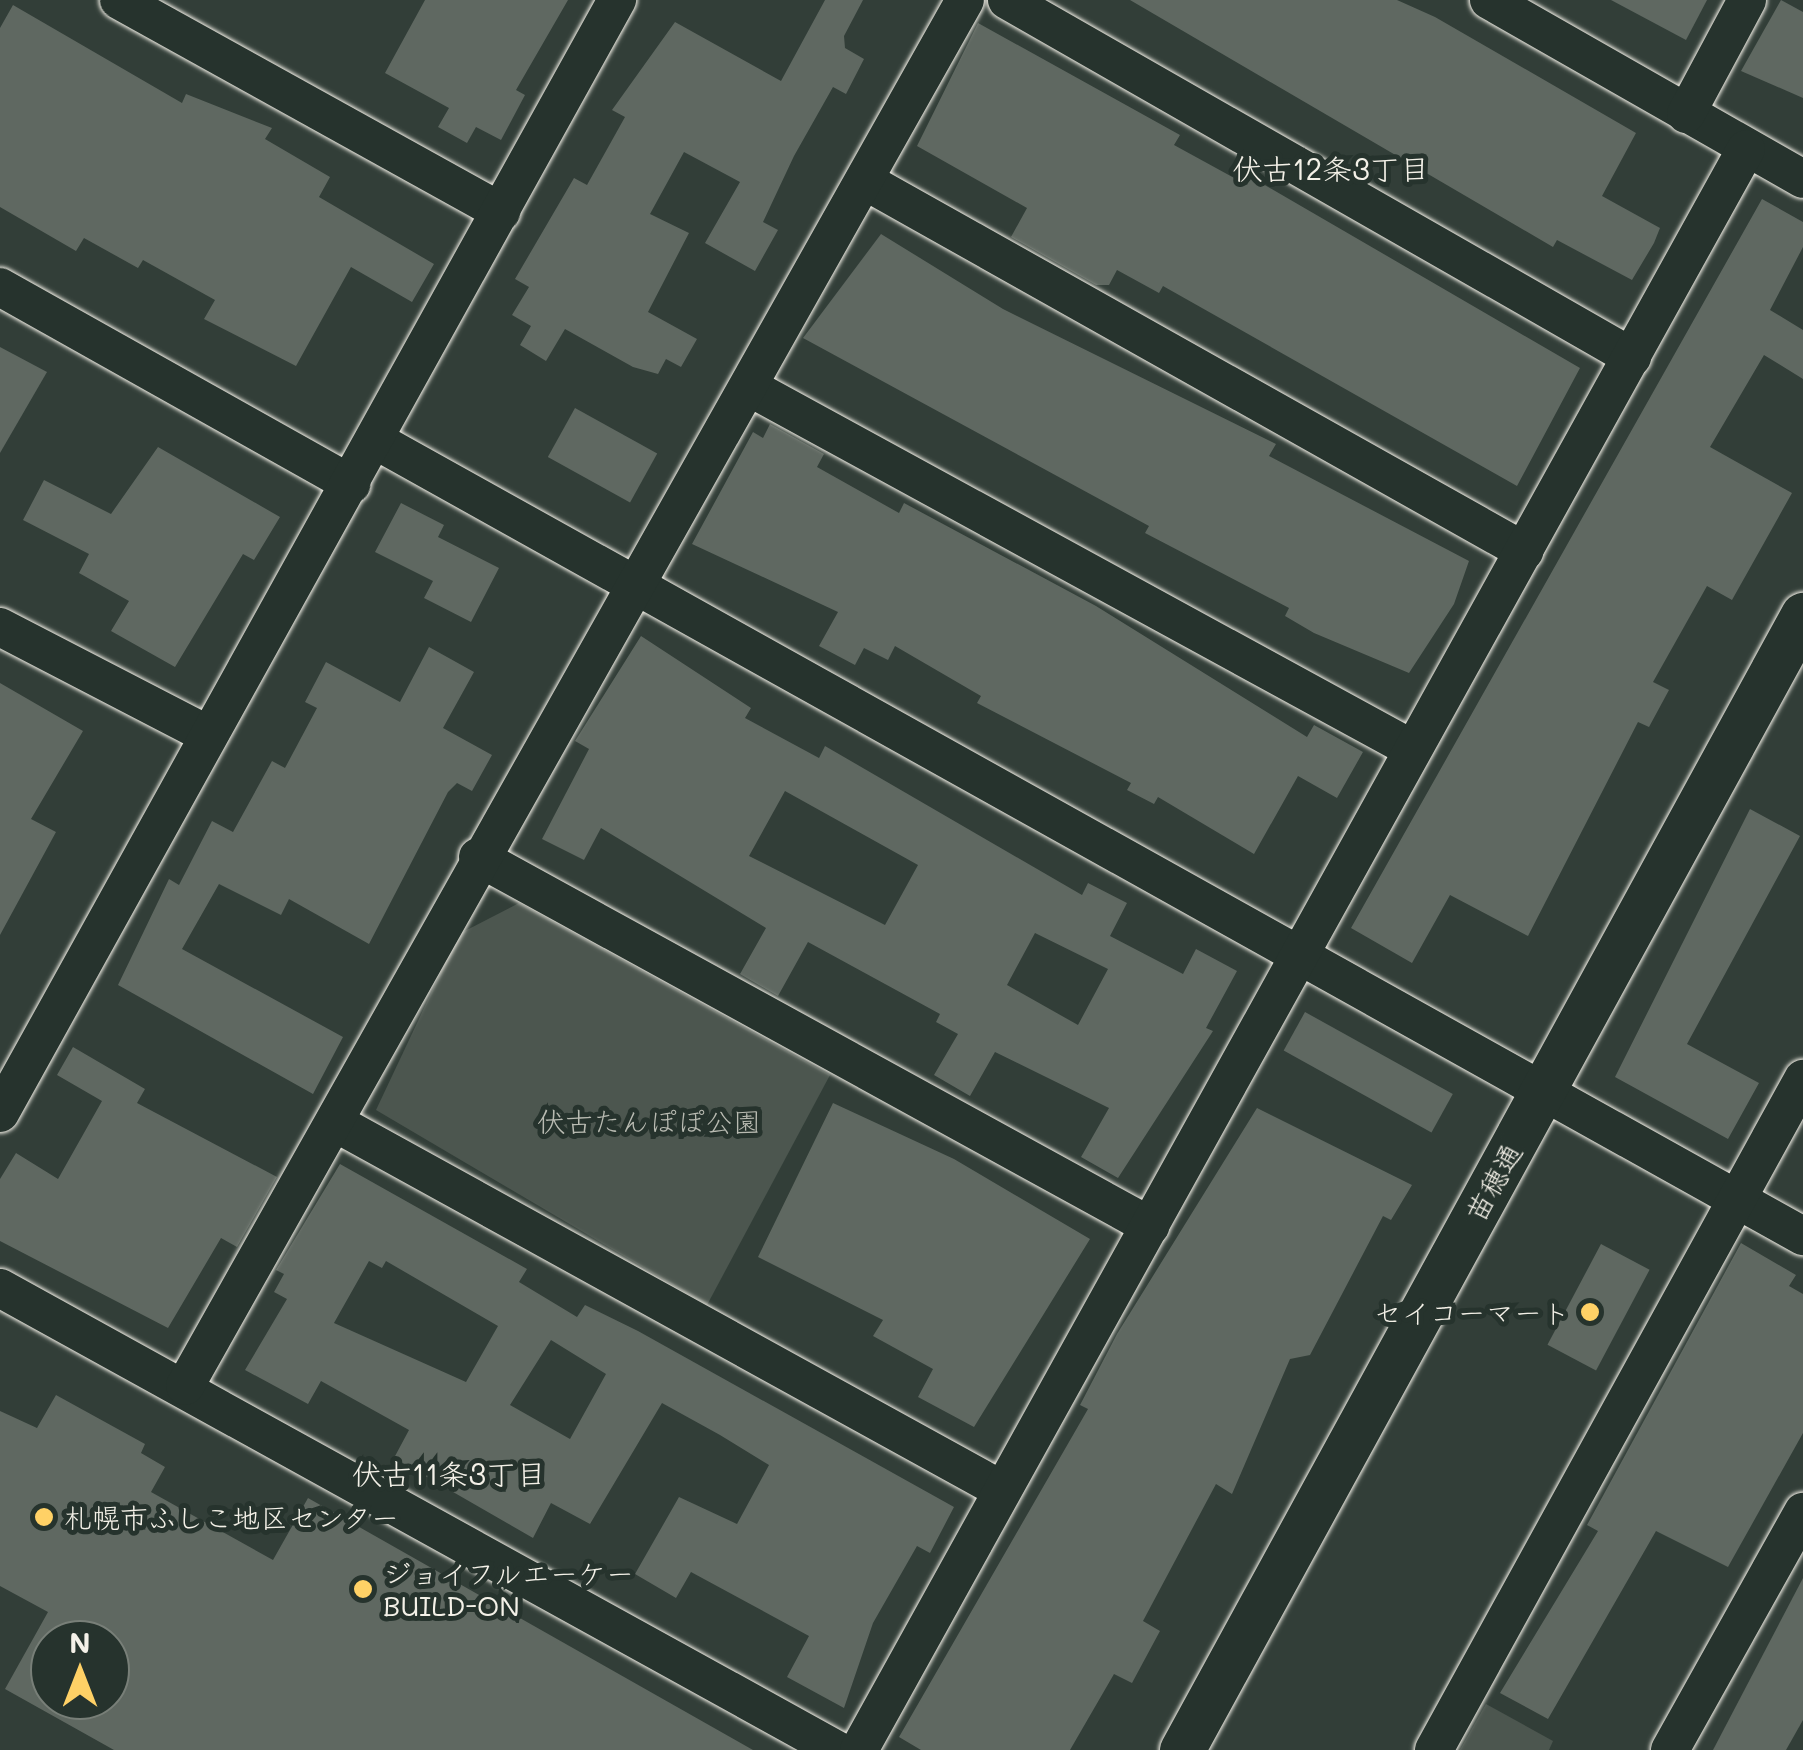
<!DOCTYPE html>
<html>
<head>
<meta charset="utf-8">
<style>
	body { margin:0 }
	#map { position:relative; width:1803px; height:1750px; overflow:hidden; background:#323e38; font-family:Mali,"Klee One",sans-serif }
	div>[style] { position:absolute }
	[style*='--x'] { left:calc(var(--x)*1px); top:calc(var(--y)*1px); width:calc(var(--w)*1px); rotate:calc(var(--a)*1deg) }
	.green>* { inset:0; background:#4c564f }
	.building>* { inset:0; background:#5f6861; transform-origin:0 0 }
	.roads { filter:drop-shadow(0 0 2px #f4f1e8) drop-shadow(0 0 2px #f4f1e8) }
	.minor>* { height:38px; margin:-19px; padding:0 19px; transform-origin:19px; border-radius:19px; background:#26332d }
	.tertiary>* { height:45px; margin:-22.5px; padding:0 22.5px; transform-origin:22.5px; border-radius:22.5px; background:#26332d }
	.dots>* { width:28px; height:28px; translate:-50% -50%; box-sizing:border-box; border:5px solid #26332d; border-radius:50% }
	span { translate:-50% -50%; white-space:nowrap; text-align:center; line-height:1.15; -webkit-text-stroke:10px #26332d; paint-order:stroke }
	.park-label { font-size:28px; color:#b9bbb2 }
	.street-label { font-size:28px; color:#f4f1e8 }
	.poi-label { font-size:28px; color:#f4f1e8 }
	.right { translate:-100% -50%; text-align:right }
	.left { translate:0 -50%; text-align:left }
	.neighbourhood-label { font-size:30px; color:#f4f1e8 }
	.north { position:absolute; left:30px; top:1620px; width:100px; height:100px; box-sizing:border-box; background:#26332d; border:2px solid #787f78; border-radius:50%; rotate:0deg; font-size:28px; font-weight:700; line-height:40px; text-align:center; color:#f4f1e8 }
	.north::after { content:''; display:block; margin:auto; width:35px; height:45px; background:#ffd166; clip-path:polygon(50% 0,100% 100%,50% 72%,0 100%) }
</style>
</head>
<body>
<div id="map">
	<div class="green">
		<div style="clip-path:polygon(519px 903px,830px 1075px,707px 1305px,376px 1110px,459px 934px)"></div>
		<div style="clip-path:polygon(1486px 1704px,1553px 1741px,1549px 1750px,1460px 1750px)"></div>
	</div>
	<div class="building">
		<div style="clip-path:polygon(425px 0,568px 0,516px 90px,525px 95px,501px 140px,476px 127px,467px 143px,438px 127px,449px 108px,385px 73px)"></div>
		<div style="clip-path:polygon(825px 0,863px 0,844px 36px,845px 48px,864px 59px,846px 94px,833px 87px,794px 156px,763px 222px,778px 230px,755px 271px,705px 243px,740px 182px,684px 152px,650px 214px,689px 233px,648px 312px,697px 339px,681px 367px,666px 359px,658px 374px,633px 367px,565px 329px,546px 361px,520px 345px,531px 326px,512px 315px,529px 287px,515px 279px,574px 178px,587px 185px,625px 117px,612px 110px,675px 22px,781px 81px)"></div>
		<div style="clip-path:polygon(1130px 0,1397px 0,1435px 17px,1636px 133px,1602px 196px,1660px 228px,1654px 243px,1632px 280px,1557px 240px,1553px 247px)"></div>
		<div style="clip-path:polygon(1611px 0,1707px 0,1686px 40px)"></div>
		<div style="clip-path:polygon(1781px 0,1803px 12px,1803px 98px,1741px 71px)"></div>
		<div style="clip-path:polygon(13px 5px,182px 103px,186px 94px,272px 128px,265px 139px,330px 177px,319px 197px,434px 264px,412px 302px,351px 267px,296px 366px,204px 319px,215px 300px,143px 260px,138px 268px,84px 238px,76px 251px,0 207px,0 28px)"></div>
		<div style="clip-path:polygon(978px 23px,1180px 135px,1174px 145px,1247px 185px,1251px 177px,1580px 368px,1517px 486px,1163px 286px,1159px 293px,1117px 270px,1109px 285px,1096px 285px,1011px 237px,1027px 208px,917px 146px)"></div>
		<div style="clip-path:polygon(1762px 199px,1803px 222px,1803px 247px,1770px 310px,1803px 330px,1803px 379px,1764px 355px,1710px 447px,1792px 493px,1732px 600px,1707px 586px,1653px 682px,1669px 690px,1649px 727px,1638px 722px,1528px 936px,1450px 895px,1412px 963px,1351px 928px)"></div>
		<div style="clip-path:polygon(881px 234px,1003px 309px,1276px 444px,1269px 456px,1469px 561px,1454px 604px,1409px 673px,1314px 633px,1285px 616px,1289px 608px,1145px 533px,1149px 526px,803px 338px)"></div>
		<div style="clip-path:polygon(0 347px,47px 372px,0 453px)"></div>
		<div style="left:575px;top:408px;width:94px;height:56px;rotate:29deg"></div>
		<div style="clip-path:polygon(770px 424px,824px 454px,817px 467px,899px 513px,904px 503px,1096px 606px,1307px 737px,1314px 725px,1363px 752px,1337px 798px,1298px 776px,1254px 854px,1158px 797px,1154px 804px,1127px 790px,1131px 783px,977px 703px,981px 696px,895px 646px,888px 660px,864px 648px,855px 665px,819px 646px,838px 612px,692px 544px,753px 432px,763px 438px)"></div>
		<div style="clip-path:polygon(158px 447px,280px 517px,254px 560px,243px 554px,175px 667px,111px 631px,129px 601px,79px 573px,89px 554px,23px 520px,44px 480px,111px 514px)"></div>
		<div style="clip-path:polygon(401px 503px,444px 525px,438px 537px,499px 568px,471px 622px,424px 598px,433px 581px,375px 552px)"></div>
		<div style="clip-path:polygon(evenodd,641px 636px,751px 708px,745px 718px,819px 758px,825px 746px,1082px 895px,1088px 883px,1127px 903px,1110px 936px,1183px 974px,1196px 949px,1237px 971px,1206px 1028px,1213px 1031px,1118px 1178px,1081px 1157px,1109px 1108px,995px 1052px,970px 1096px,934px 1075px,958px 1034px,936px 1022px,940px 1014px,808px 942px,778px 996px,740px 974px,766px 928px,601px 828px,584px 860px,542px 839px,589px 749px,575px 741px,641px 636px,785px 791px,918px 865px,885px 925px,749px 856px,785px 791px,641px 636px,1035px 933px,1108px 969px,1078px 1025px,1007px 985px,1035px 933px)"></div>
		<div style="clip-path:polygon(429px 647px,474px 672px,443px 728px,492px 755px,472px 791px,457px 783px,448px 792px,369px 944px,289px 899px,281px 915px,219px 884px,182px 949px,343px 1037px,313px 1094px,118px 985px,169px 879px,179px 885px,212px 821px,233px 832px,272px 761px,285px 768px,317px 708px,305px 702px,326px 662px,400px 702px)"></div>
		<div style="clip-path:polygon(0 683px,83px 731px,31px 819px,56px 832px,0 935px)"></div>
		<div style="clip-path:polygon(1750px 809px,1800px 836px,1687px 1044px,1759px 1083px,1728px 1139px,1615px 1077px)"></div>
		<div style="left:1305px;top:1012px;width:169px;height:44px;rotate:29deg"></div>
		<div style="clip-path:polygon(73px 1047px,145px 1089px,137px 1103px,277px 1177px,237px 1247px,221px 1238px,168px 1328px,0 1241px,0 1179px,16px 1153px,58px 1179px,102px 1101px,57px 1075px)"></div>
		<div style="clip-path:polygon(833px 1103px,954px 1159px,1090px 1239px,974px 1427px,918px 1397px,933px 1369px,873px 1336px,883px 1320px,758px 1257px)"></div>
		<div style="clip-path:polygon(1257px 1108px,1412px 1185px,1391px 1220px,1383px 1216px,1310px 1355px,1290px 1359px,1232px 1494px,1216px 1484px,1143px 1621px,1160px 1631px,1132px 1683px,1114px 1674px,1070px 1750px,921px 1750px,899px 1737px,1088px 1409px,1080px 1405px,1117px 1334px)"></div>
		<div style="clip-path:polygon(evenodd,340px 1164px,527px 1269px,519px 1282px,577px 1317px,585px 1305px,638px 1331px,954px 1507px,930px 1553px,917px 1546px,873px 1623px,844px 1708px,787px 1677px,809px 1636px,691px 1572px,676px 1598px,635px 1574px,679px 1497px,737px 1524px,769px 1465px,720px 1435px,662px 1403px,590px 1524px,551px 1503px,533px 1538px,394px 1458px,409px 1430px,321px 1381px,308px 1404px,245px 1370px,287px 1299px,274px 1292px,284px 1274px,276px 1270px,340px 1164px,369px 1261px,382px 1268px,386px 1261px,498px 1326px,466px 1382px,334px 1323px,369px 1261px,340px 1164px,551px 1340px,606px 1374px,570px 1439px,510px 1405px,551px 1340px)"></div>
		<div style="clip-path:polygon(1741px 1243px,1796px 1275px,1789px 1286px,1803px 1294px,1803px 1433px,1728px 1567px,1656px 1531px,1548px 1719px,1500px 1693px,1598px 1531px,1587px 1525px)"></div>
		<div style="left:1601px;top:1244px;width:55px;height:114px;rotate:28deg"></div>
		<div style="clip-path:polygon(evenodd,56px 1395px,145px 1444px,141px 1453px,165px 1467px,151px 1492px,273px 1560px,308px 1498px,753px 1750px,114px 1750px,5px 1689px,48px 1612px,0 1586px,0 1411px,37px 1428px,56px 1395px,50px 1640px,110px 1640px,110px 1700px,50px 1700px,50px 1640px)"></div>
		<div style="clip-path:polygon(1803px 1578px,1803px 1720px,1786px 1750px,1713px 1750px)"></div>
	</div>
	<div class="roads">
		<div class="minor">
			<div style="--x:119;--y:0;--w:437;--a:29"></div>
			<div style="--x:1007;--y:0;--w:720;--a:29.74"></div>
			<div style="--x:1489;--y:0;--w:361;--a:29.7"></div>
			<div style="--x:1686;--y:114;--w:129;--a:-61.8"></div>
			<div style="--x:867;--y:182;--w:754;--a:29.32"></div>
			<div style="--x:0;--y:287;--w:403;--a:29.3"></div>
			<div style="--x:751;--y:388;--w:753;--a:28.64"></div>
			<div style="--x:375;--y:440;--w:1635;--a:29.14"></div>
			<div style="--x:0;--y:627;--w:234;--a:27.4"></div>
			<div style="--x:478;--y:857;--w:767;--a:28.77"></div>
			<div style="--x:0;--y:1113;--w:1273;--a:-61"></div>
			<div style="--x:336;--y:1123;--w:760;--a:28.86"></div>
			<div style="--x:0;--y:1288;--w:956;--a:28.9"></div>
			<div style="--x:185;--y:1386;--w:1590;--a:-60.63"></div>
			<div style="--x:859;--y:1750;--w:1830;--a:-61.01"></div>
			<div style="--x:1434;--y:1750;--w:766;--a:-61.19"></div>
			<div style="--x:1670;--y:1750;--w:273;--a:-60.8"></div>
		</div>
		<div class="tertiary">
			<div style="--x:1182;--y:1750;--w:1294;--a:-61.32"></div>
		</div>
	</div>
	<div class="dots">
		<div style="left:1590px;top:1312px;background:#ffd166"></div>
		<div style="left:44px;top:1517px;background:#ffd166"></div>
		<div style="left:363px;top:1589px;background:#ffd166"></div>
	</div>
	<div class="park-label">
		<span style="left:649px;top:1121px">伏古たんぽぽ公園</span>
	</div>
	<div class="street-label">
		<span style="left:1493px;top:1182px;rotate:-61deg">苗穂通</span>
	</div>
	<div class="poi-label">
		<span class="right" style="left:1570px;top:1312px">セイコーマート</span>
		<span class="left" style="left:64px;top:1517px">札幌市ふしこ地区センター</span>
		<span class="left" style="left:383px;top:1589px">ジョイフルエーケー<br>BUILD-ON</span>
	</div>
	<div class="neighbourhood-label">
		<span style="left:1331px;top:168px">伏古12条3丁目</span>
		<span style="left:449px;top:1473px">伏古11条3丁目</span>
	</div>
	<div class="north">N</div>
</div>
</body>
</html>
